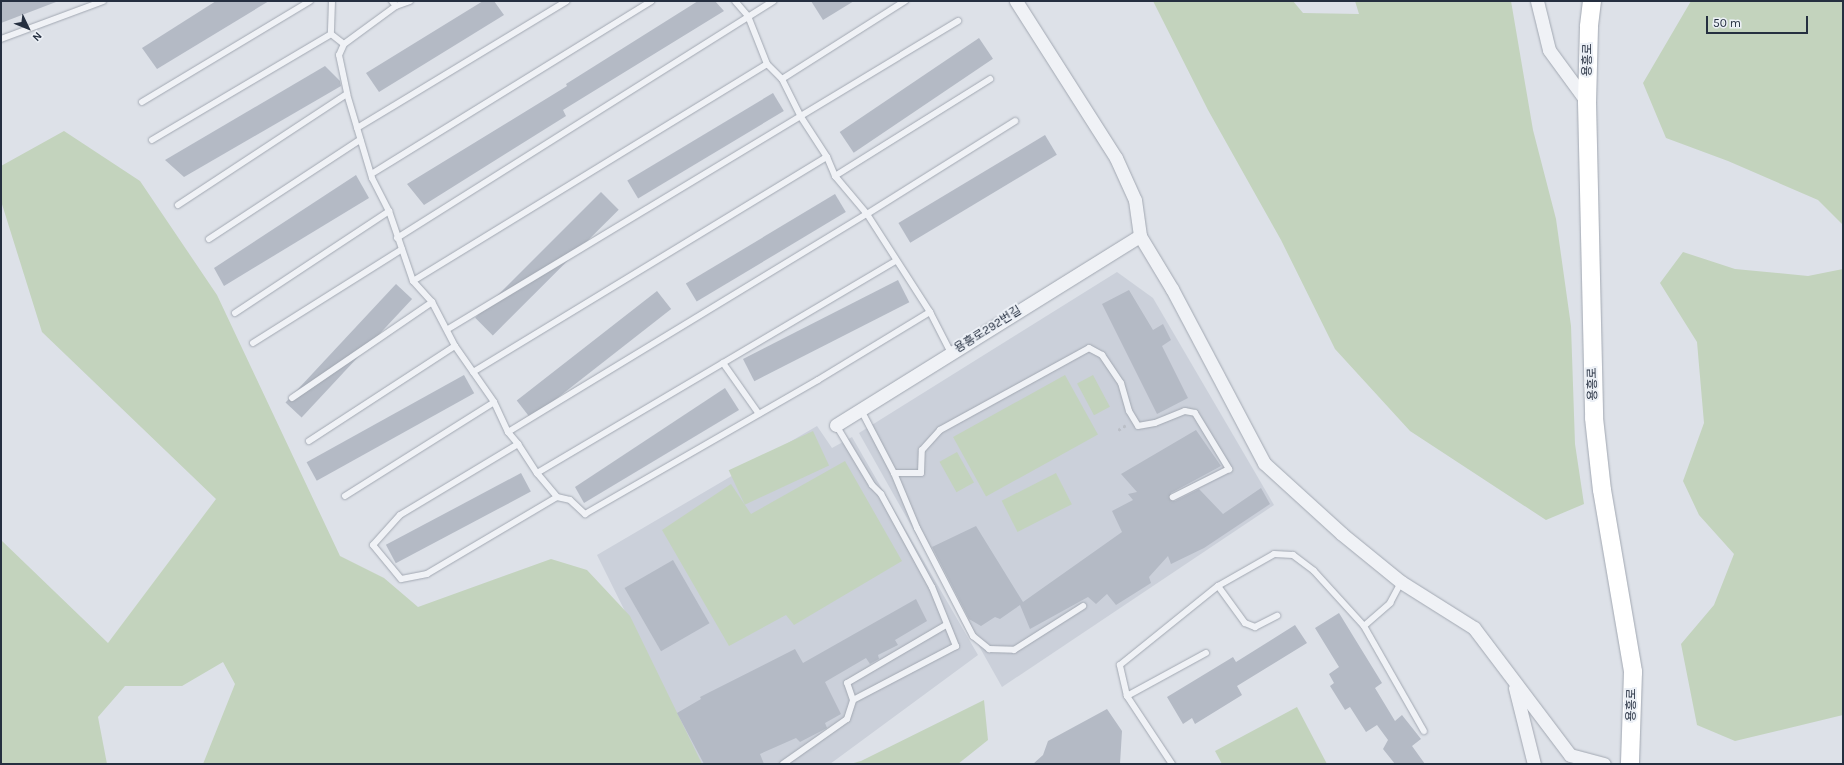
<!DOCTYPE html>
<html>
<head>
<meta charset="utf-8">
<style>
	body { margin:0 }
	#map { position:relative; width:1844px; height:765px; overflow:hidden; background:#dde1e8; font-family:Karla,"Noto Sans KR",sans-serif }
	div>[style] { position:absolute }
	[style*='--x'] { left:calc(var(--x)*1px); top:calc(var(--y)*1px); width:calc(var(--w)*1px); rotate:calc(var(--a)*1deg) }
	.built>* { inset:0; background:#cbd0da }
	.green>* { inset:0; background:#c3d3bd; transform-origin:0 0 }
	.building>* { inset:0; background:#b4bac5; transform-origin:0 0 }
	.path>* { height:2.5px; margin-top:-1.25px; transform-origin:0; background:repeating-linear-gradient(90deg,#bbbfc7 0 3px,transparent 0 6px) }
	.roads { filter:drop-shadow(0 0 1px #a2a8b2) drop-shadow(0 0 1px #a2a8b2) }
	.service>* { height:6px; margin:-3px; padding:0 3px; transform-origin:3px; border-radius:3px; background:#f0f2f6 }
	.minor>* { height:13px; margin:-6.5px; padding:0 6.5px; transform-origin:6.5px; border-radius:6.5px; background:#f0f2f6 }
	.secondary>* { height:18px; margin:-9px; padding:0 9px; transform-origin:9px; border-radius:9px; background:#fff }
	span { translate:-50% -50%; white-space:nowrap; text-align:center; line-height:1.15; -webkit-text-stroke:4px #ecf0f6; paint-order:stroke }
	.street-label { font-size:12px; color:#252f40 }
	.frame { position:absolute; inset:0; border:2px solid #252f40; pointer-events:none }
	.north { position:absolute; left:8px; top:8px; width:40px; height:40px; -webkit-text-stroke:3px #ecf0f6; paint-order:stroke; rotate:133deg; font-size:11px; font-weight:700; line-height:16px; text-align:center; color:#252f40 }
	.north::after { content:''; display:block; margin:auto; width:14px; height:18px; background:#252f40; clip-path:polygon(50% 0,100% 100%,50% 72%,0 100%) }
	.scale { position:absolute; left:1706px; top:16px; width:102px; height:18px; box-sizing:border-box; border:2px solid #252f40; border-top:0; padding-left:5px; font-size:12px; line-height:14px; white-space:nowrap; color:#252f40; -webkit-text-stroke:3px #ecf0f6; paint-order:stroke }
</style>
</head>
<body>
<div id="map">
	<div class="built">
		<div style="clip-path:polygon(1117px 272px,1153px 298px,1274px 505px,1002px 687px,859px 433px)"></div>
		<div style="clip-path:polygon(817px 426px,832px 448px,852px 437px,978px 655px,830px 764px,701px 764px,597px 555px)"></div>
	</div>
	<div class="green">
		<div style="clip-path:polygon(1153px 1px,1293px 1px,1303px 13px,1359px 14px,1355px 1px,1511px 1px,1533px 130px,1556px 219px,1571px 326px,1575px 444px,1584px 504px,1546px 520px,1410px 431px,1335px 349px,1281px 240px,1208px 110px)"></div>
		<div style="clip-path:polygon(1691px 1px,1843px 1px,1843px 225px,1818px 200px,1728px 161px,1666px 138px,1643px 83px)"></div>
		<div style="clip-path:polygon(64px 131px,140px 181px,217px 295px,340px 556px,384px 578px,418px 607px,551px 559px,587px 570px,630px 616px,702px 764px,203px 764px,235px 684px,223px 662px,182px 686px,125px 686px,98px 717px,107px 764px,1px 764px,1px 540px,108px 643px,216px 499px,42px 332px,1px 201px,1px 166px)"></div>
		<div style="clip-path:polygon(1683px 252px,1735px 269px,1808px 276px,1843px 269px,1843px 715px,1735px 741px,1697px 725px,1681px 644px,1714px 605px,1734px 554px,1699px 515px,1683px 481px,1704px 423px,1697px 342px,1660px 283px)"></div>
		<div style="left:1065px;top:375px;width:68px;height:128px;rotate:61deg"></div>
		<div style="left:1093px;top:375px;width:36px;height:18px;rotate:62deg"></div>
		<div style="left:813px;top:431px;width:38px;height:93px;rotate:65deg"></div>
		<div style="left:957px;top:452px;width:35px;height:20px;rotate:61deg"></div>
		<div style="clip-path:polygon(845px 461px,902px 561px,794px 625px,786px 615px,729px 646px,662px 530px,731px 484px,751px 514px)"></div>
		<div style="left:1056px;top:473px;width:35px;height:61px;rotate:63deg"></div>
		<div style="clip-path:polygon(984px 700px,988px 740px,958px 764px,850px 764px,861px 761px)"></div>
		<div style="clip-path:polygon(1297px 707px,1327px 764px,1222px 764px,1215px 751px)"></div>
	</div>
	<div class="building">
		<div style="clip-path:polygon(1px 1px,56px 1px,56px 2px,1px 23px)"></div>
		<div style="clip-path:polygon(216px 1px,269px 1px,157px 69px,142px 48px)"></div>
		<div style="clip-path:polygon(483px 1px,494px 1px,504px 15px,379px 92px,366px 73px)"></div>
		<div style="clip-path:polygon(698px 1px,715px 1px,724px 11px,563px 110px,566px 116px,424px 205px,407px 184px,567px 86px,566px 84px)"></div>
		<div style="clip-path:polygon(811px 1px,854px 1px,823px 20px)"></div>
		<div style="left:979px;top:38px;width:25px;height:168px;rotate:56deg"></div>
		<div style="clip-path:polygon(325px 66px,340px 81px,341px 86px,184px 177px,165px 160px)"></div>
		<div style="left:773px;top:93px;width:21px;height:170px;rotate:59deg"></div>
		<div style="left:1045px;top:135px;width:23px;height:171px;rotate:59deg"></div>
		<div style="clip-path:polygon(356px 175px,369px 198px,224px 286px,214px 268px)"></div>
		<div style="left:601px;top:192px;width:25px;height:178px;rotate:45deg"></div>
		<div style="left:835px;top:194px;width:21px;height:174px;rotate:59deg"></div>
		<div style="left:898px;top:280px;width:25px;height:174px;rotate:63deg"></div>
		<div style="left:396px;top:284px;width:22px;height:162px;rotate:43deg"></div>
		<div style="clip-path:polygon(1129px 290px,1153px 330px,1163px 324px,1171px 340px,1162px 346px,1188px 398px,1157px 414px,1102px 304px)"></div>
		<div style="left:657px;top:291px;width:23px;height:178px;rotate:52deg"></div>
		<div style="left:464px;top:375px;width:21px;height:180px;rotate:61deg"></div>
		<div style="clip-path:polygon(725px 388px,739px 410px,584px 503px,575px 487px)"></div>
		<div style="clip-path:polygon(1196px 430px,1221px 466px,1171px 493px,1170px 500px,1175px 501px,1199px 489px,1223px 514px,1261px 488px,1270px 504px,1204px 548px,1171px 564px,1168px 556px,1149px 577px,1151px 583px,1116px 605px,1107px 594px,1096px 604px,1088px 597px,1030px 629px,1020px 605px,1000px 619px,995px 617px,981px 626px,969px 619px,932px 547px,976px 526px,1023px 602px,1122px 532px,1112px 511px,1133px 500px,1128px 494px,1137px 492px,1121px 474px)"></div>
		<div style="left:521px;top:473px;width:21px;height:153px;rotate:62deg"></div>
		<div style="left:673px;top:560px;width:73px;height:56px;rotate:60deg"></div>
		<div style="clip-path:polygon(916px 599px,927px 621px,895px 640px,898px 645px,878px 655px,879px 659px,870px 664px,866px 658px,825px 682px,841px 714px,825px 723px,827px 728px,800px 742px,796px 738px,760px 754px,764px 764px,704px 764px,677px 713px,701px 699px,700px 697px,795px 649px,803px 663px)"></div>
		<div style="clip-path:polygon(1339px 613px,1382px 683px,1375px 688px,1395px 721px,1402px 715px,1421px 739px,1412px 746px,1425px 764px,1395px 764px,1383px 749px,1388px 740px,1377px 725px,1366px 732px,1350px 707px,1345px 710px,1330px 686px,1334px 683px,1329px 674px,1339px 667px,1315px 628px)"></div>
		<div style="clip-path:polygon(1295px 625px,1307px 643px,1237px 686px,1242px 695px,1195px 724px,1192px 718px,1183px 724px,1167px 697px,1233px 657px,1236px 662px)"></div>
		<div style="clip-path:polygon(1107px 709px,1122px 731px,1120px 764px,1033px 764px,1043px 755px,1048px 741px)"></div>
	</div>
	<div class="path">
		<div style="--x:1118;--y:430;--w:9;--a:-32"></div>
	</div>
	<div class="roads">
		<div class="service">
			<div style="--x:332;--y:1;--w:33;--a:92"></div>
			<div style="--x:331;--y:34;--w:16;--a:38"></div>
			<div style="--x:344;--y:44;--w:12;--a:114"></div>
			<div style="--x:339;--y:55;--w:40;--a:78"></div>
			<div style="--x:347;--y:94;--w:88;--a:73.4"></div>
			<div style="--x:372;--y:178;--w:37;--a:63"></div>
			<div style="--x:389;--y:211;--w:74;--a:71.1"></div>
			<div style="--x:413;--y:281;--w:28;--a:48"></div>
			<div style="--x:432;--y:302;--w:50;--a:62.4"></div>
			<div style="--x:455;--y:346;--w:68;--a:55.1"></div>
			<div style="--x:494;--y:402;--w:33;--a:65"></div>
			<div style="--x:508;--y:432;--w:16;--a:50"></div>
			<div style="--x:518;--y:444;--w:35;--a:57"></div>
			<div style="--x:537;--y:473;--w:31;--a:50"></div>
			<div style="--x:557;--y:497;--w:151;--a:149.4"></div>
			<div style="--x:427;--y:574;--w:26;--a:169"></div>
			<div style="--x:401;--y:579;--w:44;--a:-129.5"></div>
			<div style="--x:373;--y:545;--w:40;--a:-48"></div>
			<div style="--x:400;--y:515;--w:138;--a:-31"></div>
			<div style="--x:392;--y:1;--w:6;--a:51"></div>
			<div style="--x:396;--y:6;--w:15;--a:-20"></div>
			<div style="--x:735;--y:1;--w:20;--a:49"></div>
			<div style="--x:748;--y:16;--w:52;--a:68.4"></div>
			<div style="--x:767;--y:64;--w:21;--a:45"></div>
			<div style="--x:782;--y:79;--w:42;--a:63.4"></div>
			<div style="--x:801;--y:117;--w:48;--a:57"></div>
			<div style="--x:827;--y:157;--w:21;--a:67"></div>
			<div style="--x:835;--y:176;--w:50;--a:49.9"></div>
			<div style="--x:867;--y:214;--w:117;--a:57.3"></div>
			<div style="--x:930;--y:312;--w:46;--a:62.9"></div>
			<div style="--x:1;--y:39;--w:109;--a:-20.4"></div>
			<div style="--x:344;--y:44;--w:64;--a:-36.2"></div>
			<div style="--x:782;--y:79;--w:146;--a:-32.4"></div>
			<div style="--x:142;--y:102;--w:196;--a:-31"></div>
			<div style="--x:357;--y:128;--w:245;--a:-31.2"></div>
			<div style="--x:152;--y:140;--w:208;--a:-30.6"></div>
			<div style="--x:373;--y:173;--w:327;--a:-31.7"></div>
			<div style="--x:835;--y:176;--w:183;--a:-32"></div>
			<div style="--x:178;--y:205;--w:202;--a:-33.3"></div>
			<div style="--x:397;--y:238;--w:445;--a:-32.2"></div>
			<div style="--x:209;--y:239;--w:181;--a:-33.3"></div>
			<div style="--x:413;--y:281;--w:415;--a:-31.5"></div>
			<div style="--x:235;--y:313;--w:185;--a:-33.5"></div>
			<div style="--x:448;--y:329;--w:596;--a:-31.13"></div>
			<div style="--x:253;--y:343;--w:176;--a:-32.2"></div>
			<div style="--x:723;--y:363;--w:62;--a:54.8"></div>
			<div style="--x:473;--y:372;--w:414;--a:-31.3"></div>
			<div style="--x:292;--y:398;--w:170;--a:-34.4"></div>
			<div style="--x:861;--y:410;--w:71;--a:62.4"></div>
			<div style="--x:894;--y:473;--w:60;--a:67.3"></div>
			<div style="--x:917;--y:528;--w:122;--a:62.6"></div>
			<div style="--x:973;--y:636;--w:21;--a:39"></div>
			<div style="--x:989;--y:649;--w:25;--a:2"></div>
			<div style="--x:1014;--y:650;--w:82;--a:-32.5"></div>
			<div style="--x:836;--y:425;--w:70;--a:59"></div>
			<div style="--x:872;--y:485;--w:13;--a:45"></div>
			<div style="--x:881;--y:494;--w:106;--a:61.3"></div>
			<div style="--x:932;--y:587;--w:64;--a:67.9"></div>
			<div style="--x:956;--y:646;--w:116;--a:152.3"></div>
			<div style="--x:853;--y:700;--w:18;--a:-109"></div>
			<div style="--x:847;--y:683;--w:115;--a:-30.4"></div>
			<div style="--x:508;--y:432;--w:420;--a:-31.3"></div>
			<div style="--x:867;--y:214;--w:175;--a:-32.1"></div>
			<div style="--x:309;--y:441;--w:174;--a:-33.1"></div>
			<div style="--x:537;--y:473;--w:416;--a:-30.6"></div>
			<div style="--x:894;--y:473;--w:27;--a:0"></div>
			<div style="--x:921;--y:473;--w:23;--a:-88"></div>
			<div style="--x:922;--y:450;--w:27;--a:-48"></div>
			<div style="--x:940;--y:430;--w:170;--a:-28.8"></div>
			<div style="--x:1089;--y:348;--w:15;--a:28"></div>
			<div style="--x:1102;--y:355;--w:34;--a:56"></div>
			<div style="--x:1121;--y:383;--w:29;--a:74"></div>
			<div style="--x:1129;--y:411;--w:17;--a:59"></div>
			<div style="--x:1138;--y:426;--w:17;--a:-10"></div>
			<div style="--x:1155;--y:423;--w:32;--a:-22"></div>
			<div style="--x:1185;--y:411;--w:10;--a:11"></div>
			<div style="--x:1195;--y:413;--w:66;--a:58.7"></div>
			<div style="--x:1229;--y:469;--w:63;--a:153.4"></div>
			<div style="--x:345;--y:496;--w:176;--a:-32.2"></div>
			<div style="--x:557;--y:497;--w:13;--a:13"></div>
			<div style="--x:570;--y:500;--w:21;--a:43"></div>
			<div style="--x:585;--y:514;--w:269;--a:-29.9"></div>
			<div style="--x:818;--y:380;--w:131;--a:-31.3"></div>
			<div style="--x:1218;--y:586;--w:46;--a:53.9"></div>
			<div style="--x:1245;--y:623;--w:11;--a:22"></div>
			<div style="--x:1255;--y:627;--w:25;--a:-27"></div>
			<div style="--x:1364;--y:626;--w:35;--a:-41"></div>
			<div style="--x:1390;--y:603;--w:24;--a:-62"></div>
			<div style="--x:1127;--y:696;--w:90;--a:-28.6"></div>
			<div style="--x:783;--y:764;--w:78;--a:-35.1"></div>
			<div style="--x:847;--y:719;--w:20;--a:-72"></div>
			<div style="--x:1172;--y:764;--w:82;--a:-123.5"></div>
			<div style="--x:1127;--y:696;--w:32;--a:-103"></div>
			<div style="--x:1120;--y:665;--w:126;--a:-38.9"></div>
			<div style="--x:1218;--y:586;--w:64;--a:-29.7"></div>
			<div style="--x:1274;--y:554;--w:19;--a:3"></div>
			<div style="--x:1293;--y:555;--w:26;--a:37"></div>
			<div style="--x:1314;--y:571;--w:74;--a:47.7"></div>
			<div style="--x:1364;--y:626;--w:121;--a:60.3"></div>
		</div>
		<div class="minor">
			<div style="--x:1016;--y:1;--w:186;--a:57.5"></div>
			<div style="--x:1116;--y:158;--w:46;--a:65.7"></div>
			<div style="--x:1135;--y:200;--w:36;--a:82"></div>
			<div style="--x:1140;--y:236;--w:62;--a:58.9"></div>
			<div style="--x:1172;--y:289;--w:197;--a:62.1"></div>
			<div style="--x:1264;--y:463;--w:105;--a:42.3"></div>
			<div style="--x:1342;--y:534;--w:76;--a:39.1"></div>
			<div style="--x:1401;--y:582;--w:86;--a:32.2"></div>
			<div style="--x:1474;--y:628;--w:159;--a:52.9"></div>
			<div style="--x:1570;--y:755;--w:35;--a:15"></div>
			<div style="--x:1537;--y:1;--w:50;--a:76.2"></div>
			<div style="--x:1549;--y:50;--w:64;--a:53.8"></div>
			<div style="--x:836;--y:425;--w:358;--a:-31.9"></div>
			<div style="--x:1515;--y:688;--w:78;--a:76"></div>
		</div>
		<div class="secondary">
			<div style="--x:1592;--y:1;--w:26;--a:97"></div>
			<div style="--x:1589;--y:27;--w:75;--a:91.5"></div>
			<div style="--x:1587;--y:102;--w:316;--a:88.7"></div>
			<div style="--x:1594;--y:418;--w:72;--a:83.7"></div>
			<div style="--x:1602;--y:490;--w:185;--a:80.3"></div>
			<div style="--x:1633;--y:672;--w:92;--a:91.9"></div>
		</div>
	</div>
	<div class="street-label">
		<span style="left:1588px;top:60px;rotate:-89deg">용흥로</span>
		<span style="left:988px;top:330px;rotate:-32deg">용흥로292번길</span>
		<span style="left:1593px;top:384px;rotate:-91deg">용흥로</span>
		<span style="left:1632px;top:705px;rotate:-89deg">용흥로</span>
	</div>
	<div class="frame"></div>
	<div class="north">N</div>
	<div class="scale">50 m</div>
</div>
</body>
</html>
